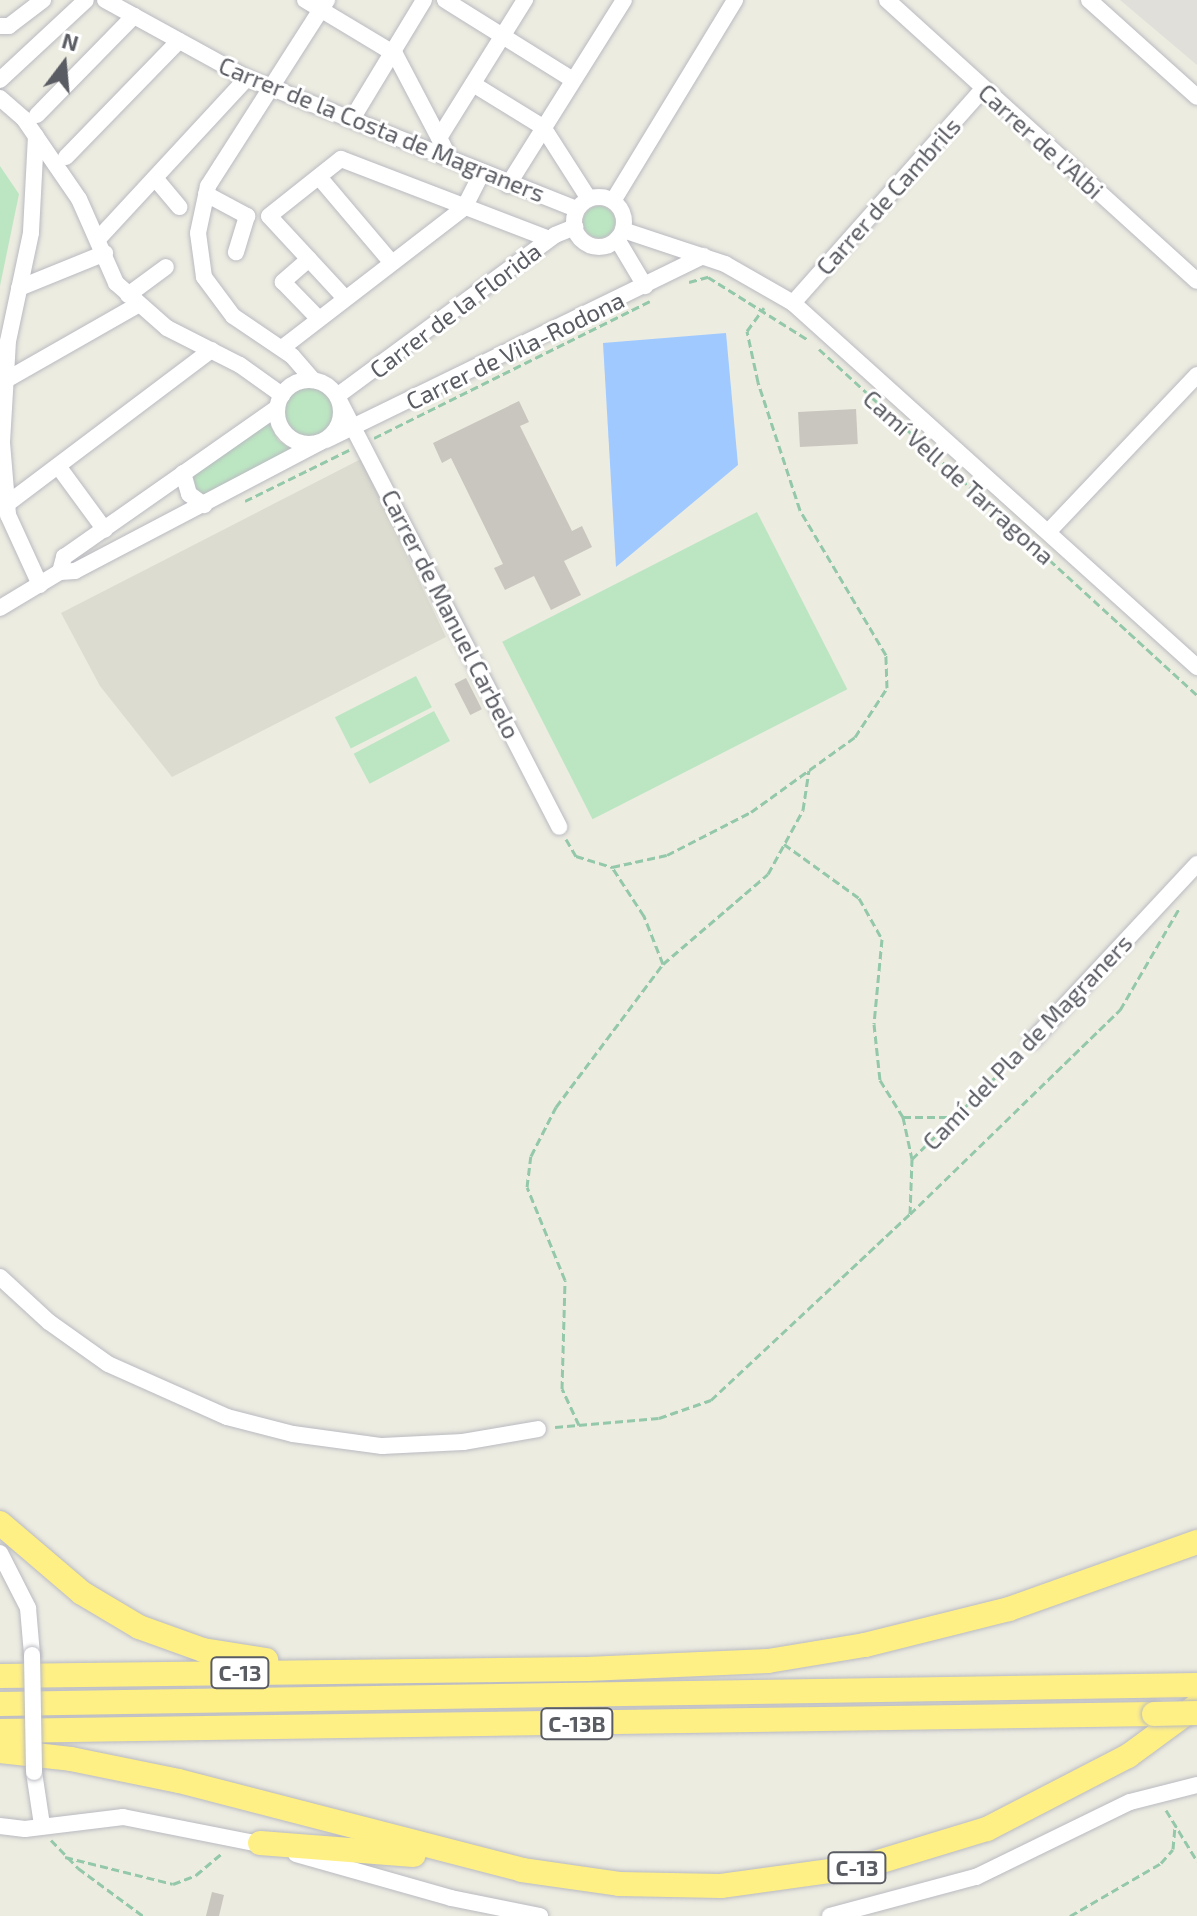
<!DOCTYPE html>
<html>
<head>
<meta charset="utf-8">
<style>
	body { margin:0 }
	#map { position:relative; width:1197px; height:1916px; overflow:hidden; background:#edece1; font-family:"Exo 2",sans-serif }
	div>[style] { position:absolute }
	[style*='--x'] { left:calc(var(--x)*1px); top:calc(var(--y)*1px); width:calc(var(--w)*1px); rotate:calc(var(--a)*1deg) }
	.industrial>* { inset:0; background:#e1dfd9 }
	.education>* { inset:0; background:#dddcd0 }
	.green>* { inset:0; background:#bce6c2; transform-origin:0 0 }
	.round { border-radius:50% }
	.water>* { inset:0; background:#9fc9ff }
	.building>* { inset:0; background:#c8c6be; transform-origin:0 0 }
	.path>* { height:3px; margin-top:-1.5px; transform-origin:0; background:repeating-linear-gradient(90deg,#94c8aa 0 8px,transparent 0 12px) }
	.roads { filter:drop-shadow(0 0 2px #b9bac1) drop-shadow(0 0 2px #b9bac1) }
	.minor>* { height:16px; margin:-8px; padding:0 8px; transform-origin:8px; border-radius:8px; background:#fff }
	.minor>.ring { margin:-8px; padding:0; box-sizing:content-box; background:none; border:16px solid #fff; border-radius:50% }
	.highway>* { height:24px; margin:-12px; padding:0 12px; transform-origin:12px; border-radius:12px; background:#fff086 }
	.bridges { filter:drop-shadow(0 0 2px #b9bac1) drop-shadow(0 0 2px #b9bac1) }
	.minor-bridge>* { height:16px; margin:-8px; padding:0 8px; transform-origin:8px; border-radius:8px; background:#fff }
	.highway-bridge>* { height:24px; margin:-12px; padding:0 12px; transform-origin:12px; border-radius:12px; background:#fff086 }
	span { translate:-50% -50%; white-space:nowrap; text-align:center; line-height:1.15; -webkit-text-stroke:6px #fff; paint-order:stroke }
	.shield-label span { padding:2px 6px; background:#fff; border:2px solid; border-radius:6px; -webkit-text-stroke-width:0 }
	.shield-label { font-size:22px; color:#5a5c63; font-weight:700 }
	.street-label { font-size:24px; color:#5a5c63 }
	.north { position:absolute; left:24px; top:24px; width:80px; height:80px; -webkit-text-stroke:6px #fff; paint-order:stroke; rotate:16deg; font-size:22px; font-weight:700; line-height:32px; text-align:center; color:#5a5c63 }
	.north::after { content:''; display:block; margin:auto; width:28px; height:36px; background:#5a5c63; clip-path:polygon(50% 0,100% 100%,50% 72%,0 100%) }
</style>
</head>
<body>
<div id="map">
	<div class="industrial">
		<div style="clip-path:polygon(1120px 0,1197px 0,1197px 65px)"></div>
	</div>
	<div class="education">
		<div style="clip-path:polygon(361px 459px,446px 637px,172px 777px,100px 686px,61px 613px)"></div>
	</div>
	<div class="green">
		<div style="clip-path:polygon(0 166px,19px 194px,0 286px)"></div>
		<div class="round" style="left:583px;top:206px;width:32px;height:32px"></div>
		<div class="round" style="left:285px;top:388px;width:48px;height:48px"></div>
		<div style="clip-path:polygon(268px 421px,278px 440px,294px 451px,206px 496px,196px 493px,193px 473px)"></div>
		<div style="left:757px;top:512px;width:199px;height:286px;rotate:63deg"></div>
		<div style="left:416px;top:676px;width:35px;height:91px;rotate:63deg"></div>
		<div style="left:434px;top:711px;width:34px;height:91px;rotate:62deg"></div>
	</div>
	<div class="water">
		<div style="clip-path:polygon(726px 333px,738px 465px,616px 567px,603px 343px)"></div>
	</div>
	<div class="building">
		<div style="clip-path:polygon(519px 401px,529px 422px,520px 426px,572px 531px,582px 526px,592px 547px,564px 561px,581px 595px,551px 610px,534px 576px,505px 590px,494px 568px,503px 564px,451px 458px,442px 463px,433px 443px)"></div>
		<div style="left:856px;top:409px;width:35px;height:58px;rotate:87deg"></div>
		<div style="left:466px;top:678px;width:35px;height:13px;rotate:63deg"></div>
		<div style="clip-path:polygon(212px 1892px,224px 1895px,219px 1916px,206px 1916px)"></div>
	</div>
	<div class="path">
		<div style="--x:689;--y:282;--w:20;--a:-15"></div>
		<div style="--x:708;--y:277;--w:117;--a:32.1"></div>
		<div style="--x:819;--y:349;--w:512;--a:42.47"></div>
		<div style="--x:374;--y:438;--w:308;--a:-26.4"></div>
		<div style="--x:245;--y:501;--w:116;--a:-26.1"></div>
		<div style="--x:566;--y:839;--w:20;--a:60"></div>
		<div style="--x:576;--y:856;--w:38;--a:17"></div>
		<div style="--x:612;--y:867;--w:56;--a:-12.3"></div>
		<div style="--x:667;--y:855;--w:94;--a:-27.1"></div>
		<div style="--x:751;--y:812;--w:128;--a:-35.8"></div>
		<div style="--x:855;--y:737;--w:59;--a:-56.9"></div>
		<div style="--x:887;--y:688;--w:33;--a:-92"></div>
		<div style="--x:886;--y:655;--w:169;--a:-120.7"></div>
		<div style="--x:800;--y:510;--w:135;--a:-108.2"></div>
		<div style="--x:758;--y:382;--w:52;--a:-102.2"></div>
		<div style="--x:747;--y:331;--w:29;--a:-54"></div>
		<div style="--x:784;--y:844;--w:92;--a:35.8"></div>
		<div style="--x:859;--y:898;--w:47;--a:60.7"></div>
		<div style="--x:882;--y:939;--w:85;--a:95.4"></div>
		<div style="--x:874;--y:1024;--w:56;--a:83.9"></div>
		<div style="--x:880;--y:1080;--w:44;--a:58.1"></div>
		<div style="--x:903;--y:1117;--w:52;--a:0"></div>
		<div style="--x:663;--y:964;--w:138;--a:-40.6"></div>
		<div style="--x:768;--y:874;--w:73;--a:-61.3"></div>
		<div style="--x:803;--y:810;--w:40;--a:-81.5"></div>
		<div style="--x:903;--y:1117;--w:43;--a:77.9"></div>
		<div style="--x:910;--y:1214;--w:293;--a:-44.2"></div>
		<div style="--x:1120;--y:1010;--w:119;--a:-59.8"></div>
		<div style="--x:579;--y:1425;--w:40;--a:-115"></div>
		<div style="--x:562;--y:1389;--w:109;--a:-88.4"></div>
		<div style="--x:565;--y:1280;--w:100;--a:-112.2"></div>
		<div style="--x:527;--y:1187;--w:31;--a:-83"></div>
		<div style="--x:531;--y:1156;--w:55;--a:-63"></div>
		<div style="--x:556;--y:1107;--w:179;--a:-53.2"></div>
		<div style="--x:663;--y:964;--w:52;--a:-111.6"></div>
		<div style="--x:644;--y:916;--w:59;--a:-123.1"></div>
		<div style="--x:555;--y:1427;--w:104;--a:-4.9"></div>
		<div style="--x:659;--y:1418;--w:55;--a:-19.1"></div>
		<div style="--x:711;--y:1400;--w:272;--a:-43.1"></div>
		<div style="--x:910;--y:1214;--w:55;--a:-87.9"></div>
		<div style="--x:912;--y:1159;--w:153;--a:-44.5"></div>
		<div style="--x:1166;--y:1810;--w:60;--a:58.7"></div>
		<div style="--x:51;--y:1840;--w:39;--a:46"></div>
		<div style="--x:78;--y:1868;--w:81;--a:36.4"></div>
		<div style="--x:65;--y:1857;--w:111;--a:14"></div>
		<div style="--x:173;--y:1884;--w:25;--a:-21"></div>
		<div style="--x:196;--y:1875;--w:35;--a:-40"></div>
		<div style="--x:1070;--y:1916;--w:105;--a:-30.2"></div>
		<div style="--x:1161;--y:1863;--w:18;--a:-49"></div>
		<div style="--x:1173;--y:1849;--w:25;--a:-85"></div>
	</div>
	<div class="roads">
		<div class="minor">
			<div style="--x:105;--y:0;--w:162;--a:28.8"></div>
			<div style="--x:247;--y:78;--w:355;--a:21.7"></div>
			<div style="--x:305;--y:0;--w:105;--a:31"></div>
			<div style="--x:395;--y:54;--w:116;--a:62.3"></div>
			<div style="--x:445;--y:0;--w:151;--a:32"></div>
			<div style="--x:887;--y:0;--w:418;--a:42.2"></div>
			<div style="--x:1089;--y:0;--w:145;--a:41.9"></div>
			<div style="--x:0;--y:26;--w:9;--a:0"></div>
			<div style="--x:9;--y:26;--w:43;--a:-37.4"></div>
			<div style="--x:0;--y:80;--w:117;--a:-42.9"></div>
			<div style="--x:473;--y:84;--w:82;--a:31.6"></div>
			<div style="--x:543;--y:127;--w:85;--a:57.4"></div>
			<div style="--x:0;--y:98;--w:32;--a:41"></div>
			<div style="--x:24;--y:119;--w:97;--a:55.5"></div>
			<div style="--x:79;--y:199;--w:92;--a:66.2"></div>
			<div style="--x:116;--y:283;--w:68;--a:41.4"></div>
			<div style="--x:167;--y:328;--w:82;--a:26.9"></div>
			<div style="--x:240;--y:365;--w:52;--a:35.5"></div>
			<div style="--x:37;--y:115;--w:139;--a:-45.6"></div>
			<div style="--x:352;--y:119;--w:139;--a:-58.8"></div>
			<div style="--x:36;--y:136;--w:97;--a:93"></div>
			<div style="--x:31;--y:233;--w:110;--a:102"></div>
			<div style="--x:8;--y:341;--w:102;--a:93.4"></div>
			<div style="--x:2;--y:443;--w:72;--a:85.2"></div>
			<div style="--x:8;--y:515;--w:77;--a:65.4"></div>
			<div style="--x:439;--y:138;--w:163;--a:-58.1"></div>
			<div style="--x:66;--y:157;--w:162;--a:-45.8"></div>
			<div style="--x:319;--y:177;--w:111;--a:49.7"></div>
			<div style="--x:155;--y:178;--w:38;--a:50"></div>
			<div style="--x:508;--y:185;--w:218;--a:-57.9"></div>
			<div style="--x:206;--y:194;--w:47;--a:28.2"></div>
			<div style="--x:247;--y:216;--w:38;--a:107"></div>
			<div class="ring" style="left:574px;top:197px;width:34px;height:34px"></div>
			<div style="--x:613;--y:201;--w:235;--a:-58.7"></div>
			<div style="--x:623;--y:230;--w:108;--a:18.4"></div>
			<div style="--x:725;--y:264;--w:78;--a:29.8"></div>
			<div style="--x:793;--y:303;--w:544;--a:42.02"></div>
			<div style="--x:99;--y:238;--w:218;--a:-47.2"></div>
			<div style="--x:617;--y:239;--w:55;--a:59.2"></div>
			<div style="--x:309;--y:259;--w:35;--a:139"></div>
			<div style="--x:283;--y:282;--w:50;--a:45.8"></div>
			<div style="--x:19;--y:288;--w:93;--a:-22.1"></div>
			<div style="--x:128;--y:295;--w:47;--a:-36.4"></div>
			<div style="--x:344;--y:297;--w:110;--a:-132.8"></div>
			<div style="--x:269;--y:216;--w:92;--a:-38.4"></div>
			<div style="--x:341;--y:159;--w:223;--a:21"></div>
			<div style="--x:793;--y:303;--w:286;--a:-48.4"></div>
			<div style="--x:282;--y:348;--w:230;--a:-37.6"></div>
			<div style="--x:464;--y:208;--w:38;--a:-63"></div>
			<div class="ring" style="left:277px;top:380px;width:48px;height:48px"></div>
			<div style="--x:6;--y:380;--w:153;--a:-29.7"></div>
			<div style="--x:313;--y:380;--w:32;--a:-131"></div>
			<div style="--x:292;--y:356;--w:71;--a:-145.9"></div>
			<div style="--x:233;--y:316;--w:49;--a:-126.6"></div>
			<div style="--x:204;--y:277;--w:44;--a:-97.8"></div>
			<div style="--x:198;--y:233;--w:48;--a:-78"></div>
			<div style="--x:208;--y:186;--w:221;--a:-57.4"></div>
			<div style="--x:337;--y:396;--w:271;--a:-36.4"></div>
			<div style="--x:555;--y:235;--w:22;--a:-22"></div>
			<div style="--x:340;--y:402;--w:478;--a:62.7"></div>
			<div style="--x:326;--y:440;--w:420;--a:-26"></div>
			<div style="--x:58;--y:466;--w:79;--a:53.7"></div>
			<div style="--x:183;--y:473;--w:22;--a:74"></div>
			<div style="--x:189;--y:494;--w:19;--a:36"></div>
			<div style="--x:7;--y:504;--w:256;--a:-37"></div>
			<div style="--x:1049;--y:531;--w:215;--a:-46.5"></div>
			<div style="--x:60;--y:572;--w:16;--a:-75"></div>
			<div style="--x:64;--y:557;--w:260;--a:-35"></div>
			<div style="--x:0;--y:608;--w:70;--a:-31"></div>
			<div style="--x:60;--y:572;--w:15;--a:-4"></div>
			<div style="--x:75;--y:571;--w:276;--a:-27.7"></div>
			<div style="--x:1032;--y:1041;--w:242;--a:-47"></div>
			<div style="--x:0;--y:1277;--w:67;--a:42.6"></div>
			<div style="--x:49;--y:1322;--w:72;--a:35.4"></div>
			<div style="--x:108;--y:1364;--w:130;--a:24"></div>
			<div style="--x:227;--y:1417;--w:68;--a:14.4"></div>
			<div style="--x:293;--y:1434;--w:90;--a:7.7"></div>
			<div style="--x:382;--y:1446;--w:81;--a:-2.8"></div>
			<div style="--x:463;--y:1442;--w:76;--a:-9.8"></div>
			<div style="--x:0;--y:1553;--w:62;--a:63"></div>
			<div style="--x:28;--y:1608;--w:47;--a:85.1"></div>
			<div style="--x:34;--y:1772;--w:54;--a:81.4"></div>
			<div style="--x:0;--y:1826;--w:25;--a:7"></div>
			<div style="--x:25;--y:1829;--w:99;--a:-7"></div>
			<div style="--x:123;--y:1817;--w:150;--a:11.2"></div>
			<div style="--x:296;--y:1854;--w:161;--a:15.8"></div>
			<div style="--x:451;--y:1898;--w:91;--a:11.4"></div>
			<div style="--x:830;--y:1916;--w:151;--a:-15"></div>
			<div style="--x:976;--y:1877;--w:171;--a:-26"></div>
			<div style="--x:1130;--y:1802;--w:69;--a:-14.2"></div>
		</div>
		<div class="highway">
			<div style="--x:0;--y:1523;--w:108;--a:40.5"></div>
			<div style="--x:82;--y:1593;--w:66;--a:30.8"></div>
			<div style="--x:139;--y:1627;--w:68;--a:19.8"></div>
			<div style="--x:203;--y:1650;--w:64;--a:9"></div>
			<div style="--x:0;--y:1676;--w:587;--a:-0.68"></div>
			<div style="--x:587;--y:1669;--w:181;--a:-2.5"></div>
			<div style="--x:768;--y:1661;--w:98;--a:-9.4"></div>
			<div style="--x:865;--y:1645;--w:148;--a:-14"></div>
			<div style="--x:1009;--y:1609;--w:200;--a:-19.6"></div>
			<div style="--x:0;--y:1704;--w:1197;--a:-0.91"></div>
			<div style="--x:0;--y:1731;--w:1154;--a:-0.84"></div>
			<div style="--x:0;--y:1751;--w:71;--a:6.4"></div>
			<div style="--x:71;--y:1759;--w:110;--a:11.5"></div>
			<div style="--x:179;--y:1781;--w:354;--a:14.5"></div>
			<div style="--x:522;--y:1870;--w:98;--a:8.2"></div>
			<div style="--x:619;--y:1884;--w:102;--a:1.1"></div>
			<div style="--x:721;--y:1886;--w:145;--a:-7.9"></div>
			<div style="--x:865;--y:1866;--w:127;--a:-16.9"></div>
			<div style="--x:987;--y:1829;--w:159;--a:-27.4"></div>
			<div style="--x:1128;--y:1756;--w:83;--a:-36.2"></div>
			<div style="--x:260;--y:1843;--w:154;--a:4.5"></div>
		</div>
	</div>
	<div class="bridges">
		<div class="minor-bridge">
			<div style="--x:32;--y:1655;--w:117;--a:89"></div>
		</div>
		<div class="highway-bridge">
			<div style="--x:1154;--y:1714;--w:43;--a:-1.3"></div>
		</div>
	</div>
	<div class="shield-label">
		<span style="left:240px;top:1673px">C-13</span>
		<span style="left:577px;top:1724px">C-13B</span>
		<span style="left:857px;top:1868px">C-13</span>
	</div>
	<div class="street-label">
		<span style="left:382px;top:129px;rotate:22deg">Carrer de la Costa de Magraners</span>
		<span style="left:1041px;top:141px;rotate:42deg">Carrer de l'Albi</span>
		<span style="left:888px;top:196px;rotate:-48deg">Carrer de Cambrils</span>
		<span style="left:455px;top:310px;rotate:-37deg">Carrer de la Florida</span>
		<span style="left:515px;top:350px;rotate:-26deg">Carrer de Vila-Rodona</span>
		<span style="left:959px;top:477px;rotate:42deg">Camí Vell de Tarragona</span>
		<span style="left:451px;top:614px;rotate:63deg">Carrer de Manuel Carbelo</span>
		<span style="left:1027px;top:1042px;rotate:-46deg">Camí del Pla de Magraners</span>
	</div>
	<div class="north">N</div>
</div>
</body>
</html>
